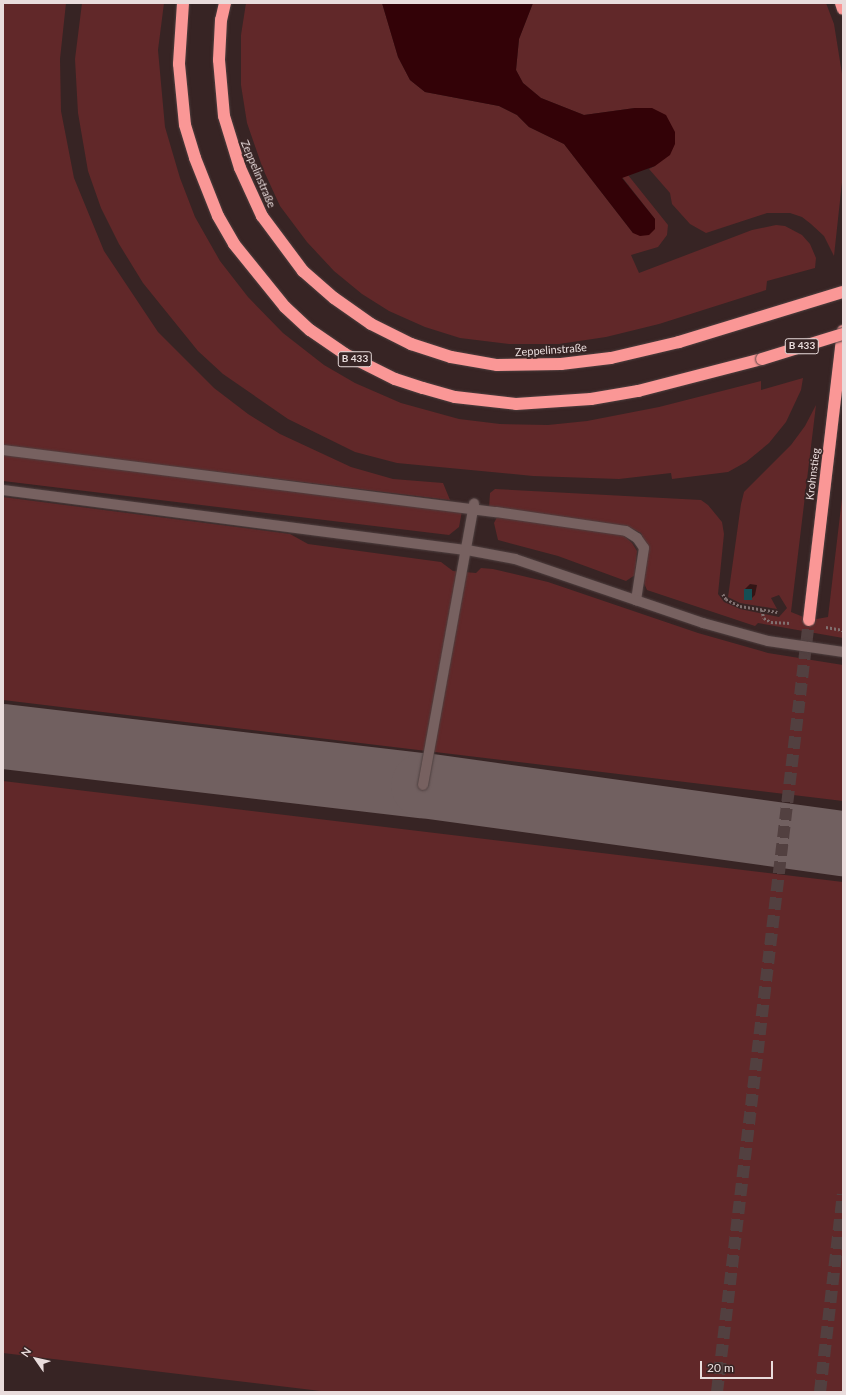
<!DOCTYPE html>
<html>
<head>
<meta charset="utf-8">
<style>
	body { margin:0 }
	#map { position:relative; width:846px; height:1395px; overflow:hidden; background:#372424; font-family:Lato,sans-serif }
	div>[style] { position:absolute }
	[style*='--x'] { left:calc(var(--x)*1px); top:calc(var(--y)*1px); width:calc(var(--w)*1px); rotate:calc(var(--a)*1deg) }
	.green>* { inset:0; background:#612829 }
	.water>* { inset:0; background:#330207 }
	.shadow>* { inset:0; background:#0007 }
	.taxiway>* { height:65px; margin:-32.5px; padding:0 32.5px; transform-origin:32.5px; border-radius:32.5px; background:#716060 }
	.building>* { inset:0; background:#154f55; transform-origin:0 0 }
	.highway-tunnel>* { height:12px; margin-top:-6px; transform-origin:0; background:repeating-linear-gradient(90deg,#524040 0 12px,transparent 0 18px) }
	.path>* { height:2.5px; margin-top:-1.25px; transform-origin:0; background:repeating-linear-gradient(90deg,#807070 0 2px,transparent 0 4px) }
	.roads { filter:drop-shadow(0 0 1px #4e3f3f) drop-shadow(0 0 1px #4e3f3f) }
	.lane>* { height:10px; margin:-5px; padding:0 5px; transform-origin:5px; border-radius:5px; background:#776160 }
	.highway>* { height:12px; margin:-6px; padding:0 6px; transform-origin:6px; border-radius:6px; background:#fa9796 }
	.bridges { filter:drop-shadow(0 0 1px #4e3f3f) drop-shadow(0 0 1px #4e3f3f) }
	.highway-bridge>* { height:12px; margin:-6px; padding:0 6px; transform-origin:6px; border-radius:6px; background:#fa9796 }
	span { translate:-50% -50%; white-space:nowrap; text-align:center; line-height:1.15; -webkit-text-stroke:3.5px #372424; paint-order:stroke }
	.shield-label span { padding:1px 3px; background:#372424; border:1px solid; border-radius:3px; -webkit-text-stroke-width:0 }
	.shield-label { font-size:10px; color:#e9dcdc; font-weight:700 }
	.street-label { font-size:11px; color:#e9dcdc }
	.frame { position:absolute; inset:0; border:4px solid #e9dcdc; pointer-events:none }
	.north { position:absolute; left:16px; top:1339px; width:40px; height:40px; -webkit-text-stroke:3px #372424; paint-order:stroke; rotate:304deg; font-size:11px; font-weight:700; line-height:16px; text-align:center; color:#e9dcdc }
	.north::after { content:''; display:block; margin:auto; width:14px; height:18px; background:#e9dcdc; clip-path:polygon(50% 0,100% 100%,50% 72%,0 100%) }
	.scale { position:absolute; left:700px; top:1361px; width:73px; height:18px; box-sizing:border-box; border:2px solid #e9dcdc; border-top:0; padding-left:5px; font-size:12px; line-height:14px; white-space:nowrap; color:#e9dcdc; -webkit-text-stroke:3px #372424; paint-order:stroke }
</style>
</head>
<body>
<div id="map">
	<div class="green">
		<div style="clip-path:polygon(3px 3px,66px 3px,60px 59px,61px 111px,74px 178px,104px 251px,158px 332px,214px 388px,248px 414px,280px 434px,351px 467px,393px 479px,443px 483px,450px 500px,3px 446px)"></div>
		<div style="clip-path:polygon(82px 3px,164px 3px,158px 50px,165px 127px,180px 178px,195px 217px,220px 261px,248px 297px,283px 333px,324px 365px,355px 383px,401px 403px,459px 419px,500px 424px,548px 425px,587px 421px,659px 407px,761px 381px,761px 390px,803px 378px,801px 390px,786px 422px,769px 443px,746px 462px,728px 472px,672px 479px,671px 473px,619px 479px,533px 476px,397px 463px,355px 452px,288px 419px,223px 374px,198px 351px,143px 283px,119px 244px,101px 208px,88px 171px,78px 113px,75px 59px)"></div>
		<div style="clip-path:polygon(246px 3px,382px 3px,398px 57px,410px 80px,425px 92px,499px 106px,517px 115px,529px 127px,564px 144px,633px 233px,655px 219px,622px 177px,628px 175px,668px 225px,667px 235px,658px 247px,631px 255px,639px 273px,752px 230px,776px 225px,785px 226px,802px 235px,810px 244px,816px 258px,815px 268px,767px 281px,766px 290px,659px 324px,606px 337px,559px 344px,509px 344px,460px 338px,425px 327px,389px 311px,362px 294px,334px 271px,307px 242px,280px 206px,263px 169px,247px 123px,241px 85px,241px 35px)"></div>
		<div style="clip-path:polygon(533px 3px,826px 3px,834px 24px,843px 80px,843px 173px,834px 256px,824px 236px,811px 224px,802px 217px,790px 213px,767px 213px,706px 233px,690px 224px,672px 204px,670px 193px,649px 169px,655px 166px,635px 108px,584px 115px,541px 98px,523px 83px,516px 70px,519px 39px)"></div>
		<div style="clip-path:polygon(816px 405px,791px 612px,811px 620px,828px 617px,843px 490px,843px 638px,758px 623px,755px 626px,647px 590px,643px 581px,647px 547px,641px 533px,627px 526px,489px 508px,490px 493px,495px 489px,701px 500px,708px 505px,722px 522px,724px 534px,718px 594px,724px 602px,740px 609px,779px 617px,787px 608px,779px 595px,771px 598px,777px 609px,740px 603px,728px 597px,741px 504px,744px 492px,791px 445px,805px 426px)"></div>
		<div style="clip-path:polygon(3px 454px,462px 511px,459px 527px,449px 535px,3px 481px)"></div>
		<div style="clip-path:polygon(3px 497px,290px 534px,308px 544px,441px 562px,453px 571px,476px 573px,481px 568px,493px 569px,548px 582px,698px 633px,768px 653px,843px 665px,843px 801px,3px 700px)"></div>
		<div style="clip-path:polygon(497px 517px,622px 534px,632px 543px,637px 551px,635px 575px,626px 581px,558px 556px,498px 540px,494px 523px)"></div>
		<div style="clip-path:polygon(3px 781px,843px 882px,843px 1392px,329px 1392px,3px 1353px)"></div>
	</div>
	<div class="water">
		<div style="clip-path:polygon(382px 3px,533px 3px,519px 39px,516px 70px,523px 83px,541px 98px,584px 115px,635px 108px,652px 108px,666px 115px,675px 132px,675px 144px,670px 155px,655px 166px,622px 178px,655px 219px,655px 229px,649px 235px,640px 236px,633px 233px,564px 144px,529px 127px,517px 115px,499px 106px,425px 92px,410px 80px,398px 57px)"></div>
	</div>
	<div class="shadow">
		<div style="clip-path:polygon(750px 584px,757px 585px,755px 595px,750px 600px,745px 589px)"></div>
	</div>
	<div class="taxiway">
		<div style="--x:3;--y:736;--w:423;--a:6.7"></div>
		<div style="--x:423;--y:785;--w:424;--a:7.9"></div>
	</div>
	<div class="building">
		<div style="left:744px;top:589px;width:8px;height:11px"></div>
	</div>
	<div class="highway-tunnel">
		<div style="--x:717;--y:1392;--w:777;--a:-83.2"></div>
		<div style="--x:820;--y:1392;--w:199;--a:-83.4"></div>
	</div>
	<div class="path">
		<div style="--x:723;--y:594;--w:6;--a:59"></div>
		<div style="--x:726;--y:599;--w:16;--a:27"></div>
		<div style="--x:740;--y:606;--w:38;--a:9"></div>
		<div style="--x:762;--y:610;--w:8;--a:76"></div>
		<div style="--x:764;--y:618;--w:8;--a:30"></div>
		<div style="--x:771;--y:622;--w:20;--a:3"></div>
		<div style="--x:826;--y:627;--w:17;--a:10"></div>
	</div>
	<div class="roads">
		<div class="lane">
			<div style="--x:3;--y:450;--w:497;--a:7.2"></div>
			<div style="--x:496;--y:512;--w:131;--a:8.3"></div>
			<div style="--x:626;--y:531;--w:13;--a:32"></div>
			<div style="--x:637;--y:538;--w:12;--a:55"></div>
			<div style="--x:644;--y:548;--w:53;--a:98.7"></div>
			<div style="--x:3;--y:490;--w:468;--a:7.4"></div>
			<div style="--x:467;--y:550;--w:49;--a:10.6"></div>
			<div style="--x:515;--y:559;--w:199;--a:18.8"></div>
			<div style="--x:703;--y:623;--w:67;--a:15.5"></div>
			<div style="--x:768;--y:641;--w:76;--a:8.3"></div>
			<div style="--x:423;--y:785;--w:286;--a:-79.7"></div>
		</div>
		<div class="highway">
			<div style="--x:183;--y:3;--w:61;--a:93.8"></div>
			<div style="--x:179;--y:64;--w:61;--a:84.4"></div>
			<div style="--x:185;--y:125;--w:34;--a:73"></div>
			<div style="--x:195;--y:158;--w:62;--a:68.4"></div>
			<div style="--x:218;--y:216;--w:32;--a:60"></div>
			<div style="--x:234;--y:244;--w:81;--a:51"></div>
			<div style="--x:285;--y:307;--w:34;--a:43"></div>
			<div style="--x:310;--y:330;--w:42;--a:34.4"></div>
			<div style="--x:345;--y:354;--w:56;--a:26.6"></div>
			<div style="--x:395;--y:379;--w:29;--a:18"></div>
			<div style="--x:423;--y:388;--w:33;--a:16"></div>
			<div style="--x:455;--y:397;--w:61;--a:6.5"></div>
			<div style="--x:516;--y:404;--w:75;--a:-3.8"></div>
			<div style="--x:591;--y:399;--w:48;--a:-9.7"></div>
			<div style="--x:638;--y:391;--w:128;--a:-14.5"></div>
			<div style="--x:225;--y:3;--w:17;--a:103"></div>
			<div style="--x:221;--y:20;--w:40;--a:92.9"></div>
			<div style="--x:219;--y:60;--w:56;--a:84.9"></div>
			<div style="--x:224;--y:116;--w:54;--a:72.9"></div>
			<div style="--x:240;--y:168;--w:53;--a:65.4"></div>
			<div style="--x:262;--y:216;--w:69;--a:53.3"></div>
			<div style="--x:303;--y:271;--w:41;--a:41.1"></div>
			<div style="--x:334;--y:298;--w:45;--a:35.1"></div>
			<div style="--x:371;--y:324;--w:45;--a:26.6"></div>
			<div style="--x:411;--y:344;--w:42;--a:18"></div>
			<div style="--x:451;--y:357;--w:47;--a:9.9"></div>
			<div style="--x:497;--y:365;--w:64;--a:-0.9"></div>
			<div style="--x:561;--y:364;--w:50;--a:-6.8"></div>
			<div style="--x:611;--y:358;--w:70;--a:-13.2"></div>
			<div style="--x:679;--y:342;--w:171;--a:-17"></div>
			<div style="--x:841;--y:3;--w:6;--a:72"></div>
			<div style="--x:809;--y:620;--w:291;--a:-83.3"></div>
		</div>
	</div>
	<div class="bridges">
		<div class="highway-bridge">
			<div style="--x:762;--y:359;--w:85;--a:-17.2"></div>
		</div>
	</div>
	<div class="shield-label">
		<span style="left:802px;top:346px">B 433</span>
		<span style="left:355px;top:359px">B 433</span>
	</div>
	<div class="street-label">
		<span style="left:258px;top:174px;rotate:67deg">Zeppelinstraße</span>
		<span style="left:551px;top:350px;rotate:-4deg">Zeppelinstraße</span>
		<span style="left:813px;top:474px;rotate:-83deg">Krohnstieg</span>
	</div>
	<div class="frame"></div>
	<div class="north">N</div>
	<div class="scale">20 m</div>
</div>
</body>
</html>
